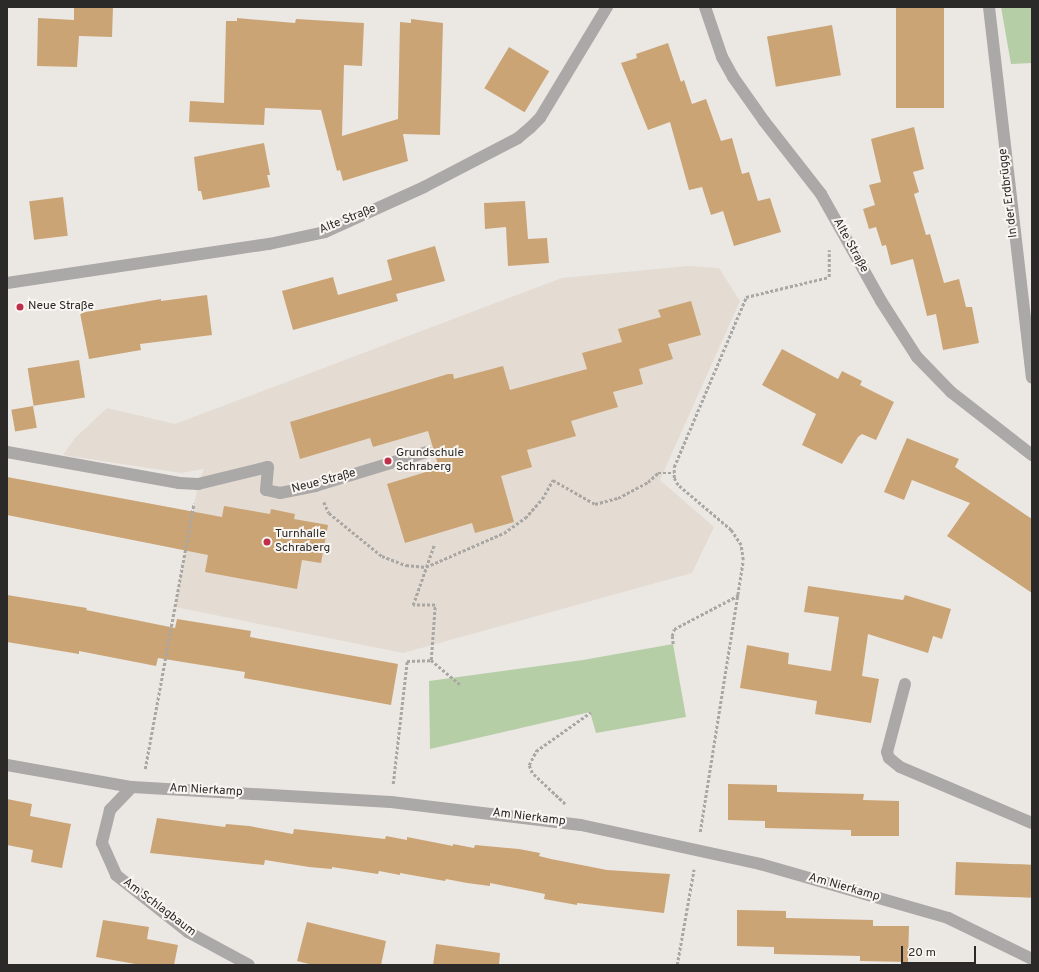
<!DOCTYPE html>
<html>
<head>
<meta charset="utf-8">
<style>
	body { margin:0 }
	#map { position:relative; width:1039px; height:972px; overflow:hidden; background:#ebe8e4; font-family:Overpass,sans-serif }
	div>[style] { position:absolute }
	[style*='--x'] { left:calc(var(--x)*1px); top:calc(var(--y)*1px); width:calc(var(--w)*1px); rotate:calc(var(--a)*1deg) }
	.built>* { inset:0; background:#e4dbd2 }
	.green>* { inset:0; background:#b6cea6 }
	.building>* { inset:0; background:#cba475; transform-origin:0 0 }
	.path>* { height:2.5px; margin-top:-1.25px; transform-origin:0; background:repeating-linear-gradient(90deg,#a9a7a4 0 3px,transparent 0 5px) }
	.minor>* { height:12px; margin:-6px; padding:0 6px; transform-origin:6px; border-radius:6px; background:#aba8a8 }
	.dots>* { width:11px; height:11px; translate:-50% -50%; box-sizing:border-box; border:2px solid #f9f5f1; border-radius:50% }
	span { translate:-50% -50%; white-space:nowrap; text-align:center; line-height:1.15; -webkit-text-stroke:4px #f9f5f1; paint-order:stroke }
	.street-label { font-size:12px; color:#2b2a29 }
	.poi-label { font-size:12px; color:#2b2a29 }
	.left { translate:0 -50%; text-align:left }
	.frame { position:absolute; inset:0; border:8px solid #2b2a29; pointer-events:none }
	.scale { position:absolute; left:901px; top:946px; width:75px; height:18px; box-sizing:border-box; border:2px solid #2b2a29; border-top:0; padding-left:5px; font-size:12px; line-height:14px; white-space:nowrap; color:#2b2a29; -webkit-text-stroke:3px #f9f5f1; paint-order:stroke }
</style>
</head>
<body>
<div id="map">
	<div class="built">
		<div style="clip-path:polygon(688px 266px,719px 268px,740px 301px,660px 480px,714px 527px,692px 573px,403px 653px,175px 607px,198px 484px,204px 469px,181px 473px,63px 455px,75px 438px,107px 408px,175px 424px,562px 278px)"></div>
	</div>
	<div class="green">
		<div style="clip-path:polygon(1001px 7px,1032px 7px,1032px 63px,1011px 64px)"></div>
		<div style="clip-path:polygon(673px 644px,686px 717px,596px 733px,590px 712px,430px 749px,429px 681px,583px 660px)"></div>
	</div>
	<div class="building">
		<div style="clip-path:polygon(74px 7px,113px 7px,112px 37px,79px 36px,77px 67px,37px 66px,38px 18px,74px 20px)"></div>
		<div style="left:896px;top:7px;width:48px;height:101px"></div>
		<div style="clip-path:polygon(237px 18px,295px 23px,296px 19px,364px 23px,362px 66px,344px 65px,342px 136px,398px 119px,400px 22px,411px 23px,411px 19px,443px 23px,440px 135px,403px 134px,408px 161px,343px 181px,340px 170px,337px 171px,321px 110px,265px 108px,264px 125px,189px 122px,190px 101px,224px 103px,226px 21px,237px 21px)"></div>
		<div style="left:832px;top:25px;width:51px;height:66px;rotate:80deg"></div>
		<div style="clip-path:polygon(668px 43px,681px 82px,684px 80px,692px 104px,706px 99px,721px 141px,732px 138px,742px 174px,749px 172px,758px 201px,770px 198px,781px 232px,734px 246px,723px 211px,711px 215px,702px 187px,689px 190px,670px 122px,648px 130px,621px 63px,637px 58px,636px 54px)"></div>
		<div style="left:509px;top:47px;width:47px;height:48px;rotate:31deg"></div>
		<div style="clip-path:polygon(914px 127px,924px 169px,913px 172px,919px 192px,914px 194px,926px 235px,930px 234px,944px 283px,959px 279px,966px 307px,972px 307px,979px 343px,943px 350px,936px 314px,927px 316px,913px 259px,891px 265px,886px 245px,882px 246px,876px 227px,869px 229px,863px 209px,875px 205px,869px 185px,881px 182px,871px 139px)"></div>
		<div style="clip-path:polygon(264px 143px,270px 175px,267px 175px,270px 187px,203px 200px,201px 191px,198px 191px,194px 157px)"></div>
		<div style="left:63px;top:197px;width:39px;height:34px;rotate:83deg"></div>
		<div style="clip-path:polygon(525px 201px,528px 239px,547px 238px,549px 263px,508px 266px,506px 227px,485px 229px,484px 203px)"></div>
		<div style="clip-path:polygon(435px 246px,445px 281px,396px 294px,398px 301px,293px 330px,282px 291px,333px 277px,338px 295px,392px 280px,387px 260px)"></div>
		<div style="clip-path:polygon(207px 295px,212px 335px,140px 344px,141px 350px,89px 359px,80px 313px,161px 299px,161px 301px)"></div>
		<div style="clip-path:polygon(691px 301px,701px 335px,668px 344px,673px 359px,639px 369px,643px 384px,613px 392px,618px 407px,571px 421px,576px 436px,527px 450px,532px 467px,501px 476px,514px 522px,475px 533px,472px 523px,405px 543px,387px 484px,439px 468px,428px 431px,373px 447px,370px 438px,300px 459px,290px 422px,448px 374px,453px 374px,454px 379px,503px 366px,510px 390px,587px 369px,582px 353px,622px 342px,618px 329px,661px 317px,658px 310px)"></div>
		<div style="clip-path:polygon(782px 349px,838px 379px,842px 371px,862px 381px,860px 385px,894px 402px,876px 440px,862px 434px,858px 437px,842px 464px,802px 445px,816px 414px,762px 385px)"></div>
		<div style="left:79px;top:360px;width:38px;height:52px;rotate:81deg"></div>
		<div style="left:33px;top:406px;width:22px;height:22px;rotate:80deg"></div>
		<div style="clip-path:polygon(907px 438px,959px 459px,955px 467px,1032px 519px,1032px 593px,947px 536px,970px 503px,912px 480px,904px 500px,884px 492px)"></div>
		<div style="clip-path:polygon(7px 477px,222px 517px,224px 506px,270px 514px,271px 509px,295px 514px,294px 519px,328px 525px,321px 563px,302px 560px,297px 589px,205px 572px,208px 555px,7px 515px)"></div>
		<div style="clip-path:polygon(808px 586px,903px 600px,905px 595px,951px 609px,942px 639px,933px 636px,928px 653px,868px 634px,862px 676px,879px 679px,871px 723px,815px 714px,817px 701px,740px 688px,747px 645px,789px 653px,788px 664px,831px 671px,839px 617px,804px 612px)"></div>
		<div style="clip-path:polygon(7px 595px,87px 608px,86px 610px,175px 628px,177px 619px,251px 631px,250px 637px,398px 664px,391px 705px,244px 678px,245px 672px,189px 663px,158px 658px,156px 666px,79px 651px,79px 654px,7px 642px)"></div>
		<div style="clip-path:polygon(728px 784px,777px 785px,777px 792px,864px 794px,863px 800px,899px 801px,899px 836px,851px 836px,851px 830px,765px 828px,765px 821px,728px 820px)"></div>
		<div style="clip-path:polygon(7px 799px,32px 804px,30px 816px,71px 824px,62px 868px,31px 862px,33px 850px,7px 845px)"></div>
		<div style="clip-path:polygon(157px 818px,225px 827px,226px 824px,249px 826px,293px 834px,294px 829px,385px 839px,386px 836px,407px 840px,407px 837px,453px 846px,453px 844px,474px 848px,475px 845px,519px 849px,540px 853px,539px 856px,551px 859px,607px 870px,670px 874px,664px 913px,577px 903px,577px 905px,544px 899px,545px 894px,490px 883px,490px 886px,467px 883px,446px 879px,445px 881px,400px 873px,400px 875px,379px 871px,378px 874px,332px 867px,332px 869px,309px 867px,265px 860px,264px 865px,150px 853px)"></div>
		<div style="left:956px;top:862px;width:76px;height:33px;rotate:2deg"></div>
		<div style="clip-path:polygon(737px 910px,786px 911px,786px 918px,873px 920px,873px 926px,909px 926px,908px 962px,860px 961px,860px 956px,774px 954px,774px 947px,737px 946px)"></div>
		<div style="clip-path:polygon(103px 920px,149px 927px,147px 939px,178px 945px,174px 965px,141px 965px,96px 957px)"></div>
		<div style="clip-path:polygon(307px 922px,386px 941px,381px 965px,313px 965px,297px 961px)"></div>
		<div style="clip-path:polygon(436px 944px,500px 953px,499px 965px,433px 965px)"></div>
	</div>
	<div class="path">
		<div style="--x:324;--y:502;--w:12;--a:66"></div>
		<div style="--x:329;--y:513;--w:68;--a:39.1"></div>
		<div style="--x:382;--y:556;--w:26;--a:21"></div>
		<div style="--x:406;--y:565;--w:20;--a:6"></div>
		<div style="--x:426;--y:567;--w:85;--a:-23.6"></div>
		<div style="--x:504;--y:533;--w:26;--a:-36"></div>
		<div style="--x:525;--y:518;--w:25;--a:-48"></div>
		<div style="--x:542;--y:499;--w:22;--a:-60"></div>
		<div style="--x:553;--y:480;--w:48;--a:29.7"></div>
		<div style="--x:595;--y:504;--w:24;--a:-15"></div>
		<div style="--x:618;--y:498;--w:34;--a:-28"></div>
		<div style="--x:648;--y:482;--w:13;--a:-42"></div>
		<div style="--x:658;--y:473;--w:16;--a:0"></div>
		<div style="--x:673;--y:644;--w:8;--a:-97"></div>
		<div style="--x:672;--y:636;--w:7;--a:-74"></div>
		<div style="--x:674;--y:629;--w:73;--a:-27.6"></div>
		<div style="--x:431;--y:660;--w:38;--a:40"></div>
		<div style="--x:145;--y:769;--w:270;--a:-79.6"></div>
		<div style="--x:393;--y:784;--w:124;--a:-83.5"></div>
		<div style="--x:407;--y:661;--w:24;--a:-2"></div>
		<div style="--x:431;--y:660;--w:55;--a:-85.8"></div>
		<div style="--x:435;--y:605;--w:22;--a:180"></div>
		<div style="--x:413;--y:605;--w:64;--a:-70.7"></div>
		<div style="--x:565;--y:804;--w:45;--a:-136.8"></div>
		<div style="--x:532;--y:773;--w:9;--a:-111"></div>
		<div style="--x:529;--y:765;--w:16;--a:-63"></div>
		<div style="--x:536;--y:751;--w:67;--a:-35.3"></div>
		<div style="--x:700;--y:832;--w:275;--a:-81"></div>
		<div style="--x:743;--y:560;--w:15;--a:-98"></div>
		<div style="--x:741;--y:545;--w:18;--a:-124"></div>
		<div style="--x:731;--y:530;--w:70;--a:-139.7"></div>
		<div style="--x:678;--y:485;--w:8;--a:-120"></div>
		<div style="--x:674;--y:478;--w:11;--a:-90"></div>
		<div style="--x:674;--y:467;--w:185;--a:-67"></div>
		<div style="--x:746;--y:297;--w:85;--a:-13.5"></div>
		<div style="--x:829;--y:277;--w:27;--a:-90"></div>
		<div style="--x:677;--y:965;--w:97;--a:-80"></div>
	</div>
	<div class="minor">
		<div style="--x:705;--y:7;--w:53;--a:71.2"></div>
		<div style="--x:722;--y:57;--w:23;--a:61"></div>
		<div style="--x:733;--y:77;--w:54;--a:54.8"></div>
		<div style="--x:764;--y:121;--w:93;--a:52"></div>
		<div style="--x:821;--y:194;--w:123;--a:60.7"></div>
		<div style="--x:881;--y:301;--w:67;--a:57.3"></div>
		<div style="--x:917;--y:357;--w:49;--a:45.8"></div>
		<div style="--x:951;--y:392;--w:103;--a:37.9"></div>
		<div style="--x:989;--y:7;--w:373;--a:83.4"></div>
		<div style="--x:7;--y:283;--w:265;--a:-8.5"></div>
		<div style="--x:269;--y:244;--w:57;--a:-12.1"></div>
		<div style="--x:325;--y:232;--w:109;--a:-24.4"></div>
		<div style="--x:424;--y:187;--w:106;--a:-27.5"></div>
		<div style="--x:518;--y:138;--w:16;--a:-40"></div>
		<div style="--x:530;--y:128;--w:14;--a:-45"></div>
		<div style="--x:540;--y:118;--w:130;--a:-58.9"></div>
		<div style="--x:7;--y:452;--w:175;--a:10.2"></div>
		<div style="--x:179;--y:483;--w:19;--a:3"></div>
		<div style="--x:198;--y:484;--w:72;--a:-13.7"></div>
		<div style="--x:268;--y:467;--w:23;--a:95"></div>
		<div style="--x:266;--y:490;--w:14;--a:12"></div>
		<div style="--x:280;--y:493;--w:36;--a:-11"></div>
		<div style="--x:315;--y:486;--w:117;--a:-16.9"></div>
		<div style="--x:905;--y:684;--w:70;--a:104.8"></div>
		<div style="--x:887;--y:752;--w:6;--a:72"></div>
		<div style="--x:889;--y:758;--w:14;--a:39"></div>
		<div style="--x:900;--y:767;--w:143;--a:23"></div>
		<div style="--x:7;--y:765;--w:127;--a:10"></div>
		<div style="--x:132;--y:787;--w:259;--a:3.3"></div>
		<div style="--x:391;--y:802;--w:191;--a:6.9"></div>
		<div style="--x:581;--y:825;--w:183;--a:12.3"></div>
		<div style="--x:760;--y:864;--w:196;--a:16"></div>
		<div style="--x:948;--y:918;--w:93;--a:26"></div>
		<div style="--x:132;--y:787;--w:32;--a:134"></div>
		<div style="--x:110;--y:810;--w:34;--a:104"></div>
		<div style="--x:102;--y:843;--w:35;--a:66"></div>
		<div style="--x:116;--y:875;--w:92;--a:38.4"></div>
		<div style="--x:188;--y:932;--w:69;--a:28.4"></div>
	</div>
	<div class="dots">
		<div style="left:20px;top:307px;background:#bf2f4c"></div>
		<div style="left:388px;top:461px;background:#bf2f4c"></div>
		<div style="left:267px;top:542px;background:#bf2f4c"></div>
	</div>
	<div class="street-label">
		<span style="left:1009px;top:193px;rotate:-97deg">In der Erdbrügge</span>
		<span style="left:348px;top:220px;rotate:-22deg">Alte Straße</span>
		<span style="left:850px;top:246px;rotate:61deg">Alte Straße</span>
		<span style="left:324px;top:482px;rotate:-15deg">Neue Straße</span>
		<span style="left:206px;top:791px;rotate:3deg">Am Nierkamp</span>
		<span style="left:529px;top:818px;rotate:7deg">Am Nierkamp</span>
		<span style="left:844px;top:888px;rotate:16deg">Am Nierkamp</span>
		<span style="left:159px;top:908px;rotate:37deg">Am Schlagbaum</span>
	</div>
	<div class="poi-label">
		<span class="left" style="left:28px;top:307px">Neue Straße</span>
		<span class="left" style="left:396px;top:461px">Grundschule<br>Schraberg</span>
		<span class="left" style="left:275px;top:542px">Turnhalle<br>Schraberg</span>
	</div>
	<div class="frame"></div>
	<div class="scale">20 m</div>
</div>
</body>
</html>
